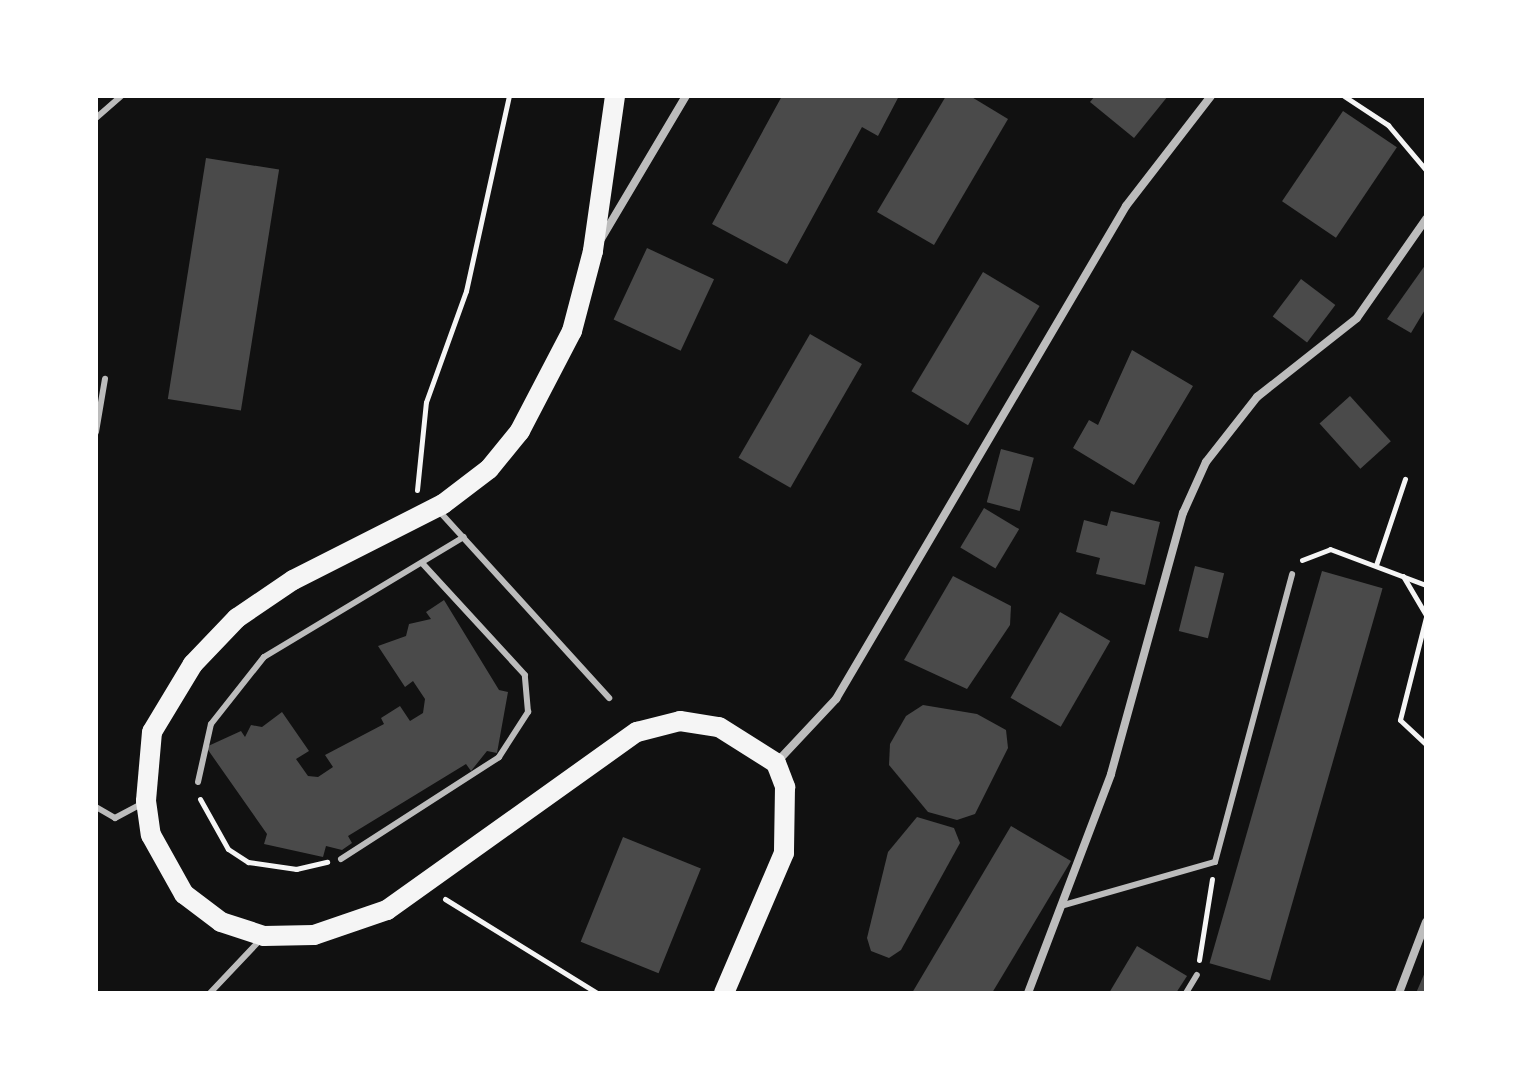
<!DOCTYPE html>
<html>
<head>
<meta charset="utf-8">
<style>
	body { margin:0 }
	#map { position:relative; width:1522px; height:1089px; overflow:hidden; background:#111; font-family:"DM Sans",sans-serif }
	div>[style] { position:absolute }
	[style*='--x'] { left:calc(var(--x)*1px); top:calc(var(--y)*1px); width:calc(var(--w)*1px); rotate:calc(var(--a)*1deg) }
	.building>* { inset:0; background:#4a4a4a; transform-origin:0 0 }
	.path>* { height:5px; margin:-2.5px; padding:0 2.5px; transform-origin:2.5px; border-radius:2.5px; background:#f5f5f5 }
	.service>* { height:6px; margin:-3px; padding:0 3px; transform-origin:3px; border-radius:3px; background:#bcbcbc }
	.minor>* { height:8px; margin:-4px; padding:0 4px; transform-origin:4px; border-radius:4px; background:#bcbcbc }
	.primary>* { height:20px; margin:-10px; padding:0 10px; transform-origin:10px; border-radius:10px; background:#f5f5f5 }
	span { translate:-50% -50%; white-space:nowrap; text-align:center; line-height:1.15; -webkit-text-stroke:8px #fff; paint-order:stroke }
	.frame { position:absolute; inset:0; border:98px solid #fff; pointer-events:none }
</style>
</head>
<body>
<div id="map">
	<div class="building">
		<div style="clip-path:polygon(782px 96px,899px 96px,878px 136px,862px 127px,787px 264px,712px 224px)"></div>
		<div style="clip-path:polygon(946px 96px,970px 96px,1008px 119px,934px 245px,877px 212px)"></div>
		<div style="clip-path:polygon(1095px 96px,1168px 96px,1134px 138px,1090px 102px)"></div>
		<div style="left:1343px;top:111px;width:65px;height:109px;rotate:34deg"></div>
		<div style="left:206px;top:158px;width:74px;height:244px;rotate:9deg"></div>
		<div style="left:647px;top:248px;width:74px;height:79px;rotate:25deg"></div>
		<div style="clip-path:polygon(1426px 264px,1426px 308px,1411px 333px,1387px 319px)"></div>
		<div style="left:983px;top:272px;width:66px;height:139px;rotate:31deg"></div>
		<div style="left:1301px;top:279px;width:43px;height:47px;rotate:37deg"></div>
		<div style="left:810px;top:334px;width:60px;height:143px;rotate:30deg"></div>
		<div style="clip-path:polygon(1132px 350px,1193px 386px,1134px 485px,1073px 448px,1089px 420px,1098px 425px)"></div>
		<div style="left:1350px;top:396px;width:61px;height:41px;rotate:48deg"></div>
		<div style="left:1001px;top:449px;width:34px;height:55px;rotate:15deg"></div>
		<div style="left:984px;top:508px;width:41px;height:46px;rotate:31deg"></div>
		<div style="clip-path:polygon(1111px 511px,1160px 522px,1145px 585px,1096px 574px,1100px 558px,1076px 552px,1084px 520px,1107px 526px)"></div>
		<div style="left:1195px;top:566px;width:30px;height:67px;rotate:14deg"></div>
		<div style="left:1322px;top:571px;width:63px;height:408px;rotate:16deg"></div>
		<div style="clip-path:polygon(953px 576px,1011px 606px,1010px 625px,967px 689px,904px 660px)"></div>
		<div style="clip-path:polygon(444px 600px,499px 690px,508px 692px,497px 753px,487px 751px,471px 771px,466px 764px,348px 836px,352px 843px,342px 850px,326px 846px,323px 857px,264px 844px,267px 834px,206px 747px,241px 731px,245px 737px,251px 725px,262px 727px,282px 712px,309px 751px,296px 759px,308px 776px,318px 777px,333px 767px,325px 755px,384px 724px,381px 718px,400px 706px,410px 721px,423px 713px,425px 699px,413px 681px,405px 687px,378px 646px,406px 636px,409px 624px,431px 619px,426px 612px)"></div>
		<div style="left:1060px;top:612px;width:58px;height:99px;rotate:30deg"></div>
		<div style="clip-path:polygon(923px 705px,977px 714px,1006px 730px,1008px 748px,975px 814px,957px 820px,928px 812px,889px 765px,890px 744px,906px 716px)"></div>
		<div style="clip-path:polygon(917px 817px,954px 828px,960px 843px,901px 950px,889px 958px,871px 951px,867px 938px,888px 852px)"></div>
		<div style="clip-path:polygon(1011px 826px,1071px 861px,1040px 913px,992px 993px,912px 993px)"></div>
		<div style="left:623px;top:837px;width:84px;height:113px;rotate:22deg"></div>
		<div style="clip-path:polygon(1137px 946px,1187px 976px,1176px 993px,1109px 993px)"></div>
		<div style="clip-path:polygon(1426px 970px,1426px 993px,1416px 993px)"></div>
	</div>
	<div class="path">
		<div style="--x:1344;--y:96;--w:53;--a:33.4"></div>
		<div style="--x:1388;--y:125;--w:59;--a:49.8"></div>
		<div style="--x:417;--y:490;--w:88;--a:-84.2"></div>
		<div style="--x:426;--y:402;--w:118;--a:-70.2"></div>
		<div style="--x:466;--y:291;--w:200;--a:-77.6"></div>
		<div style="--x:1302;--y:560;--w:30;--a:-21"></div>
		<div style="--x:1330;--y:549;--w:103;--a:20.6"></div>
		<div style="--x:1376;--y:565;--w:91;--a:-71.4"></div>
		<div style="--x:1403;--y:576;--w:45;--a:59.5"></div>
		<div style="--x:1426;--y:617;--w:106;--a:104.2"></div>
		<div style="--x:1400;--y:720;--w:35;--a:43"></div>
		<div style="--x:200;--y:799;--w:57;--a:60.8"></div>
		<div style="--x:228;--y:849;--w:24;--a:33"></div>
		<div style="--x:248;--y:862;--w:49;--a:8.3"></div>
		<div style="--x:296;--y:869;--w:32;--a:-13"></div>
		<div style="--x:445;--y:899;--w:179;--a:31.7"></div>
		<div style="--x:1199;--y:960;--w:82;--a:-80.9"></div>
	</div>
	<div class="service">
		<div style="--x:96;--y:118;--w:33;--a:-41"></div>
		<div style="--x:96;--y:432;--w:54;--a:-80.4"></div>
		<div style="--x:439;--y:511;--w:253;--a:47.7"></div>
		<div style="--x:198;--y:782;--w:59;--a:-77.4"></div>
		<div style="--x:211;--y:724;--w:85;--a:-51.7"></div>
		<div style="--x:264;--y:657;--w:233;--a:-31"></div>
		<div style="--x:96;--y:807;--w:22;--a:30"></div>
		<div style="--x:115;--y:818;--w:30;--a:-28"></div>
		<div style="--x:341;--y:859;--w:188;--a:-32.8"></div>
		<div style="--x:499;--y:757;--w:54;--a:-57.2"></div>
		<div style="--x:528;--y:712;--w:37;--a:-95"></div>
		<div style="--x:525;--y:675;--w:152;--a:-132.6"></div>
		<div style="--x:1064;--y:905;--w:157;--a:-15.9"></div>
		<div style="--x:1215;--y:862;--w:298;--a:-75"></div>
		<div style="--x:210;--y:993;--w:76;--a:-46.6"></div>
		<div style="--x:1186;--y:993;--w:21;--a:-59"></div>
	</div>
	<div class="minor">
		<div style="--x:601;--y:239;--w:166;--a:-59.3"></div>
		<div style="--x:776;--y:763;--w:88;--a:-46.8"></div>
		<div style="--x:836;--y:699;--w:572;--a:-59.53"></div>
		<div style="--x:1126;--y:206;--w:139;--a:-52.3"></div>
		<div style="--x:1028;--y:993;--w:234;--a:-69.2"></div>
		<div style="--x:1111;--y:774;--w:271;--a:-74.6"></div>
		<div style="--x:1183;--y:513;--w:56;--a:-65.7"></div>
		<div style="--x:1206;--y:462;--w:83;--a:-51.9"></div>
		<div style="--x:1257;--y:397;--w:127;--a:-38.3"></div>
		<div style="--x:1357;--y:318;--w:121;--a:-55.1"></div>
		<div style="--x:1399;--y:993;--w:76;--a:-69.2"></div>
	</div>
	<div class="primary">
		<div style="--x:615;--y:96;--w:157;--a:98.1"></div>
		<div style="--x:593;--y:251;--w:83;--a:104.7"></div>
		<div style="--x:572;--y:331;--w:113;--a:117.5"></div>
		<div style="--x:520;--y:431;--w:49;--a:129.2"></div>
		<div style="--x:489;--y:469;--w:58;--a:142.7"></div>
		<div style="--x:443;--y:504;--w:168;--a:153.1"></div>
		<div style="--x:293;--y:580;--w:68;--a:145.8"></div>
		<div style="--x:237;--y:618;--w:64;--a:133.7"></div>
		<div style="--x:193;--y:664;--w:79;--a:121.1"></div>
		<div style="--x:152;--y:732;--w:69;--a:95"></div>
		<div style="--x:146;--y:801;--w:34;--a:82"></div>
		<div style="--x:151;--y:835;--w:68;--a:60.8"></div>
		<div style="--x:184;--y:894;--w:46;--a:37.1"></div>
		<div style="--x:221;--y:922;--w:45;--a:18"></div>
		<div style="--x:264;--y:936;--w:50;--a:-1.1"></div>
		<div style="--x:314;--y:935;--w:77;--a:-18.9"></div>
		<div style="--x:387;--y:910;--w:307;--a:-35.5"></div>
		<div style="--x:637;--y:732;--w:44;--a:-14.3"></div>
		<div style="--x:680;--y:721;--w:39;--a:9"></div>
		<div style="--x:719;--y:727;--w:67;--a:32.3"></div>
		<div style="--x:776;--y:763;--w:26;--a:69"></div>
		<div style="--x:785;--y:787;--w:66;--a:90.9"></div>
		<div style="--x:784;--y:853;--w:152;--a:113.2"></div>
	</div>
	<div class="frame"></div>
</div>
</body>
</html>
